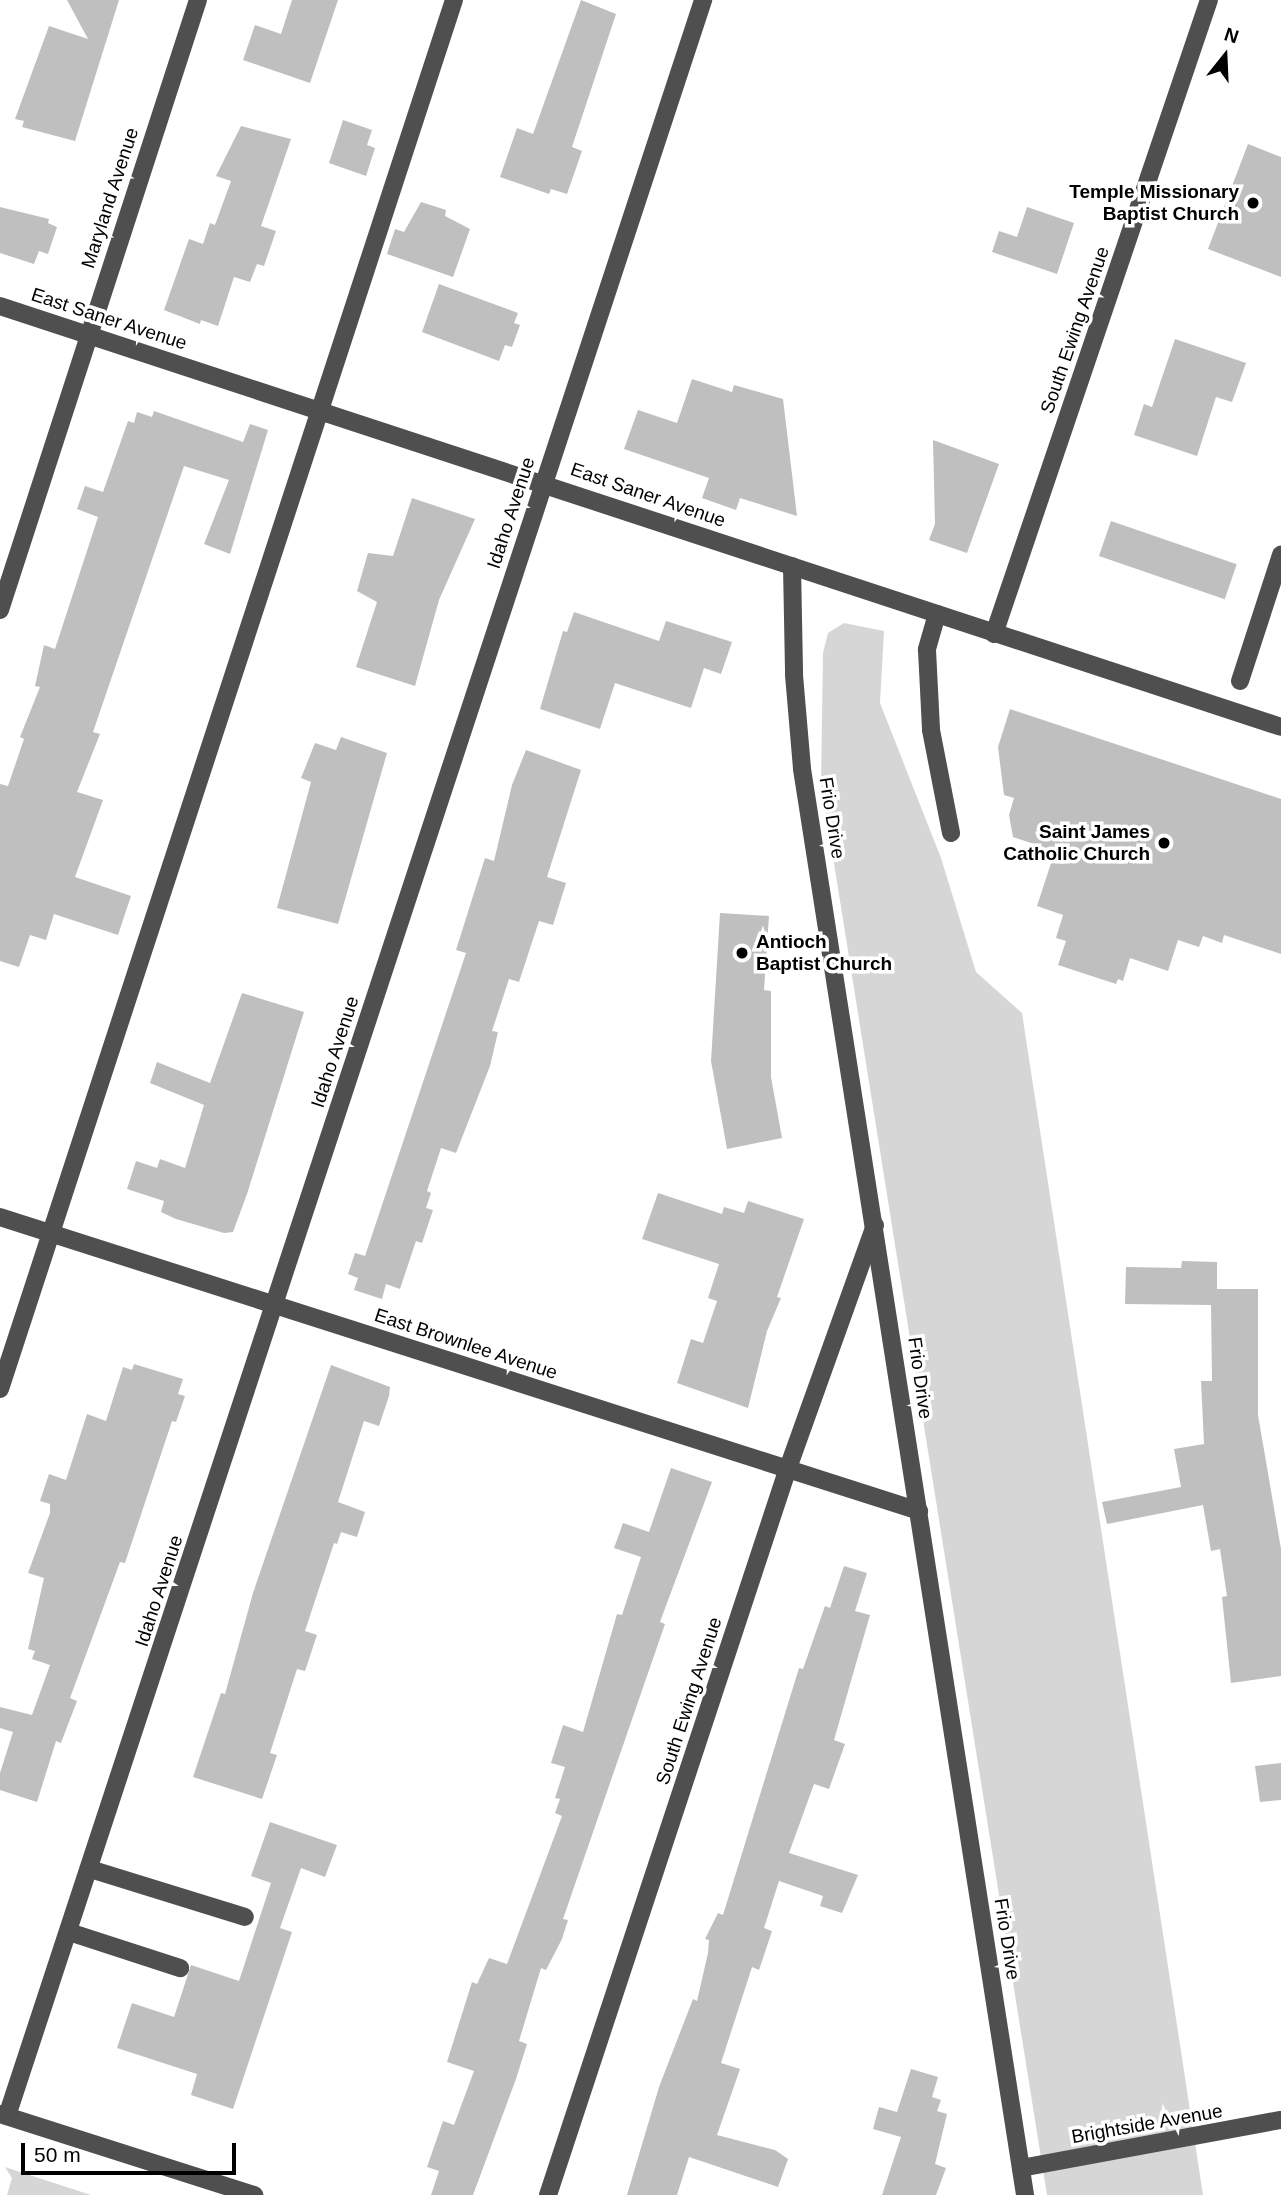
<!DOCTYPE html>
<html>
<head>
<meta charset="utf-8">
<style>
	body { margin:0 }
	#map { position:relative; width:1281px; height:2195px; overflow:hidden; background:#fff; font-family:Arial,sans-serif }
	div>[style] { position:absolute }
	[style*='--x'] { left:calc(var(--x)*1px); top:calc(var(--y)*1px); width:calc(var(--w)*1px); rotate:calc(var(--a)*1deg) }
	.green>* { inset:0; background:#d6d6d6 }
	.building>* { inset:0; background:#bfbfbf; transform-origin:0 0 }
	.minor>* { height:18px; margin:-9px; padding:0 9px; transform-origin:9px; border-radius:9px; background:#4f4f4f }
	.dots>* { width:19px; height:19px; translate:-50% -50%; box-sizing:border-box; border:4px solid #fff; border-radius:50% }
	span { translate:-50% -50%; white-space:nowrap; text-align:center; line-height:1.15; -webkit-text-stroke:7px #fff; paint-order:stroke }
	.poi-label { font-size:19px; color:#000; font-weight:700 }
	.right { translate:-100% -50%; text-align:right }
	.left { translate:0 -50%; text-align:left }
	.street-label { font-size:19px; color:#000 }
	.north { position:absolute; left:1190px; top:21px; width:70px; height:70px; -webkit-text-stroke:5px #fff; paint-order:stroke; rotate:18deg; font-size:19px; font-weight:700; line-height:28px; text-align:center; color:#000 }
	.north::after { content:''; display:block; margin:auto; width:24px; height:32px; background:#000; clip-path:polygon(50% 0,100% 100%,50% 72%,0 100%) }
	.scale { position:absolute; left:21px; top:2143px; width:215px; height:32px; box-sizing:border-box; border:4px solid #000; border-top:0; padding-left:9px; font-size:21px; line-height:24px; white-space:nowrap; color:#000; -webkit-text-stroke:5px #fff; paint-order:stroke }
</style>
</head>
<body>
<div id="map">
	<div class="green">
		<div style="clip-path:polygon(844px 623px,884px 631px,880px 703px,941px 858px,976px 972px,1022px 1013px,1203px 2195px,1047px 2195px,821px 782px,823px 653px,828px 633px)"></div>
		<div style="clip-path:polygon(5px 2167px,91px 2195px,7px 2195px,12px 2178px)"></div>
	</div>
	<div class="building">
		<div style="clip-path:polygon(67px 0,119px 0,75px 141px,22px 127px,24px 121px,15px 119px,49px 26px,88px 39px)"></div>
		<div style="clip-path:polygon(292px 0,338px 0,310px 83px,243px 60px,255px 25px,281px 34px)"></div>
		<div style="clip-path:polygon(581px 0,616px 14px,572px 147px,582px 151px,567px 194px,551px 189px,549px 194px,500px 177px,517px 128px,533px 134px)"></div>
		<div style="clip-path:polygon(343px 120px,372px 130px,367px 145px,375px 148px,366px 176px,329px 163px)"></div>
		<div style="clip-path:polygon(241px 126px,291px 139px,261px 226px,276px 231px,264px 266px,257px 264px,250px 282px,234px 277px,218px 326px,201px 320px,200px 324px,164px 310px,189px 239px,203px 244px,210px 223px,215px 225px,231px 181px,216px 176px)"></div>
		<div style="clip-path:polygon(1248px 144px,1281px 157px,1281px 277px,1208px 249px)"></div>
		<div style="clip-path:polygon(421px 202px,446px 210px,445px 216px,470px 229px,453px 277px,387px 254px,395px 229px,404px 232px)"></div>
		<div style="clip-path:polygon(0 207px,49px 219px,48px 223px,57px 227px,48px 254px,39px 251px,34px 264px,0 253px)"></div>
		<div style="clip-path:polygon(1027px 207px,1074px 223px,1057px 274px,992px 252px,999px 231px,1017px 237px)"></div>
		<div style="clip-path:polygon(439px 284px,518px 313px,514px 323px,520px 325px,512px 347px,505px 345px,499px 361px,422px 332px)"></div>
		<div style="clip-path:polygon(1175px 339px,1246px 363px,1232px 402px,1216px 397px,1197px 456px,1134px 435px,1144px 404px,1152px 407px)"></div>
		<div style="clip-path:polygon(692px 379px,732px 392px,734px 385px,783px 399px,797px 516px,740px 498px,736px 510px,702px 498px,709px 478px,624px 449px,638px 410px,677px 423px)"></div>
		<div style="clip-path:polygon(154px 411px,243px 442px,250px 424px,268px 430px,230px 554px,204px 544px,229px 480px,184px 466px,93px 732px,100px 734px,77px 792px,103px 800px,75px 877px,131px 896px,118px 935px,54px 914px,46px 940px,30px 935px,19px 967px,0 961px,0 784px,8px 786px,24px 739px,20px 737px,40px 687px,35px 686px,44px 645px,55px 649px,98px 517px,77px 509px,85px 486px,103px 492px,128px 421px,134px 423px,137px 412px,152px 417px)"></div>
		<div style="clip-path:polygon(933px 440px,999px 464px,967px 553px,929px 540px,935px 524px)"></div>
		<div style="clip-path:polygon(412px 498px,475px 519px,439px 600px,415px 686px,356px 667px,377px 602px,357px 591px,368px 553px,393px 556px)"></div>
		<div style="left:1111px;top:521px;width:133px;height:37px;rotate:19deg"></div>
		<div style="clip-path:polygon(574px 612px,659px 641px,666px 621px,732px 642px,721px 674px,704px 668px,691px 708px,615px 683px,600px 729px,540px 709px,563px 631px,567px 632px)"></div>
		<div style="clip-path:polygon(1010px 709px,1281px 799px,1281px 954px,1224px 935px,1222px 943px,1203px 936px,1199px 947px,1178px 940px,1168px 971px,1130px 958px,1123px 981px,1118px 979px,1116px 984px,1058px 965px,1066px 941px,1056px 938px,1063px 915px,1037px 906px,1055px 851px,1013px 837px,1009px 815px,1014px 798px,1004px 795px,998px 747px)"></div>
		<div style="clip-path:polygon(341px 737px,387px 753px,338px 924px,277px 908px,311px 782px,301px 778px,315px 743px,336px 750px)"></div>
		<div style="clip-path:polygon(526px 750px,581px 770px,547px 877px,566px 883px,553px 925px,539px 921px,519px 982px,509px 979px,492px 1031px,498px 1032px,490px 1066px,456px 1153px,441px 1148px,427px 1191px,431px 1193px,426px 1208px,433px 1210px,422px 1243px,416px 1241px,400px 1289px,386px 1284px,382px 1299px,354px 1290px,358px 1278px,348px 1274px,355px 1253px,365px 1256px,466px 953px,456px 950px,485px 858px,494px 861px,512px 785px)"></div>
		<div style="clip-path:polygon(720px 913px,769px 916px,764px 990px,771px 991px,771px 1077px,782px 1138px,727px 1149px,711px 1061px)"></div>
		<div style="clip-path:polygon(242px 993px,304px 1012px,247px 1194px,233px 1232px,224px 1233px,176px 1219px,161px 1212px,164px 1201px,127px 1189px,136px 1161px,157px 1168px,160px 1159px,185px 1168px,204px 1105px,150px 1083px,157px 1062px,210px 1083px)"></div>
		<div style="clip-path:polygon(658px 1193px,722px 1214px,724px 1207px,744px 1213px,748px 1201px,804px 1219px,777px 1297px,781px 1298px,767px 1331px,748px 1408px,677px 1383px,691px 1339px,703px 1343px,717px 1301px,708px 1298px,719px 1264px,642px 1239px)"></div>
		<div style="clip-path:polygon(1182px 1261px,1217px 1262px,1217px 1289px,1258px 1289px,1258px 1415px,1281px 1549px,1281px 1676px,1231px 1683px,1222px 1597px,1227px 1596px,1220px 1549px,1211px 1551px,1203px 1505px,1107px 1524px,1102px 1502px,1181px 1487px,1174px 1449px,1204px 1444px,1201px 1381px,1212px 1381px,1211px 1305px,1125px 1304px,1126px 1267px,1181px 1268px)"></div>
		<div style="clip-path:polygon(134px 1364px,183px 1379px,178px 1394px,185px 1396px,176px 1422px,172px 1421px,125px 1563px,120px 1562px,87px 1652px,70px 1698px,77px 1701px,61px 1743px,56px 1741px,37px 1802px,0 1790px,0 1773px,13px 1732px,0 1728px,0 1707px,32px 1715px,50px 1665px,32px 1659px,35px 1651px,28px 1649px,44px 1578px,28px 1573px,50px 1513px,50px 1504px,40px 1501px,49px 1474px,66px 1480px,87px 1414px,106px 1421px,123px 1367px,132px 1370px)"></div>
		<div style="clip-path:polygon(331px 1365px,390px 1387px,389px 1396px,379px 1426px,364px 1421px,338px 1502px,365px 1512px,357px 1537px,341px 1532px,337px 1544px,334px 1543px,305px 1631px,317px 1635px,305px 1671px,297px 1669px,270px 1753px,277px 1755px,262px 1799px,193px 1777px,221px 1693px,225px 1694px,253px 1593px)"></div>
		<div style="clip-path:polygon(671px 1468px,712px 1482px,660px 1622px,665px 1624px,563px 1919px,568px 1920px,562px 1939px,546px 1970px,541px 1968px,519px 2041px,527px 2044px,516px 2079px,473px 2195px,431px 2195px,439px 2171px,427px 2167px,443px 2121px,454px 2125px,474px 2071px,447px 2062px,472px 1982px,477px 1984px,489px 1958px,507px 1964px,562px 1816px,555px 1813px,560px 1799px,555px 1798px,565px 1767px,551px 1763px,563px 1725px,583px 1732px,617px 1614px,622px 1615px,641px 1557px,614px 1548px,623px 1523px,649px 1532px)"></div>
		<div style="clip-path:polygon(844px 1566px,867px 1573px,855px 1611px,870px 1615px,834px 1740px,845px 1744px,829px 1789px,814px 1784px,789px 1853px,858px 1875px,842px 1913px,820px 1906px,823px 1896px,779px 1881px,764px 1928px,772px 1931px,759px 1970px,752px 1967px,721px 2063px,740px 2069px,717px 2135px,775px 2150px,788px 2159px,778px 2187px,689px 2157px,677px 2195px,627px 2195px,659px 2087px,693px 1999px,697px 2001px,708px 1953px,709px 1940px,705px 1939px,718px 1913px,723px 1915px,799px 1668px,803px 1669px,825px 1606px,830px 1608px)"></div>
		<div style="clip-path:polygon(1281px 1763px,1281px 1800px,1260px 1802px,1255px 1766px)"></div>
		<div style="clip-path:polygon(270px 1822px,337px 1845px,325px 1877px,301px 1868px,280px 1928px,292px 1932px,233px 2109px,191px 2095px,197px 2074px,117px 2048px,132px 2003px,174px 2017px,191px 1965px,239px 1981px,271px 1883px,251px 1876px)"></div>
		<div style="clip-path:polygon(911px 2069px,938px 2077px,932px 2097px,941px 2100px,937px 2111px,947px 2114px,935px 2164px,946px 2168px,936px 2195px,882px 2195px,901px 2137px,873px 2129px,879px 2107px,897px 2112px)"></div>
	</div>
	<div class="minor">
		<div style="--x:0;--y:306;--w:1348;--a:18.19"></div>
		<div style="--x:792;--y:566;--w:109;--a:88.9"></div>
		<div style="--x:794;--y:675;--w:94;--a:85.1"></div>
		<div style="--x:802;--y:769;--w:1443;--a:81.11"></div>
		<div style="--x:0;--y:610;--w:641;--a:-72.02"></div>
		<div style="--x:937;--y:614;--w:37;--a:106"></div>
		<div style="--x:927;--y:650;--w:80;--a:87.1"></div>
		<div style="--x:931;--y:730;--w:105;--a:79"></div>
		<div style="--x:994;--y:634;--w:669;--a:-71.27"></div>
		<div style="--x:1240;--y:681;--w:133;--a:-72"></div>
		<div style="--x:0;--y:1217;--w:965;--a:17.74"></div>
		<div style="--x:0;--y:1389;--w:1461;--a:-71.9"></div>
		<div style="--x:90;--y:1869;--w:162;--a:17.2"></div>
		<div style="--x:69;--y:1932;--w:117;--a:18"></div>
		<div style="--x:0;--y:2114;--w:267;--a:17.7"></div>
		<div style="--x:7;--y:2116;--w:2228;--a:-71.79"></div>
		<div style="--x:1021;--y:2168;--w:264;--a:-10.5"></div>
		<div style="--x:548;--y:2195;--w:762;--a:-71.73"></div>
		<div style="--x:787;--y:1471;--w:261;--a:-70.3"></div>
	</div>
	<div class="dots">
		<div style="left:1253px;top:203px;background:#000"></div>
		<div style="left:1164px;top:843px;background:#000"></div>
		<div style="left:742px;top:953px;background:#000"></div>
	</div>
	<div class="poi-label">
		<span class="right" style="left:1239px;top:203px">Temple Missionary<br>Baptist Church</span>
		<span class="right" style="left:1150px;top:843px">Saint James<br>Catholic Church</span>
		<span class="left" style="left:756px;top:953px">Antioch<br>Baptist Church</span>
	</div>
	<div class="street-label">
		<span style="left:110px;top:198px;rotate:-72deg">Maryland Avenue</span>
		<span style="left:109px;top:319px;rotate:18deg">East Saner Avenue</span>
		<span style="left:1075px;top:330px;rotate:-71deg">South Ewing Avenue</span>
		<span style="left:648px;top:495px;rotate:19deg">East Saner Avenue</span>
		<span style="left:511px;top:513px;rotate:-72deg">Idaho Avenue</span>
		<span style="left:832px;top:818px;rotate:81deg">Frio Drive</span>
		<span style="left:335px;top:1052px;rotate:-72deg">Idaho Avenue</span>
		<span style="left:466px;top:1344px;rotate:18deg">East Brownlee Avenue</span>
		<span style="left:920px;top:1378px;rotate:82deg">Frio Drive</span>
		<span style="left:159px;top:1591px;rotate:-72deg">Idaho Avenue</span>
		<span style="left:689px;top:1701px;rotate:-72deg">South Ewing Avenue</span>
		<span style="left:1007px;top:1939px;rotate:81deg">Frio Drive</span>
		<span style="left:1147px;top:2124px;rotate:-10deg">Brightside Avenue</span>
	</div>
	<div class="north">N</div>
	<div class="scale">50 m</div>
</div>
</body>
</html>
